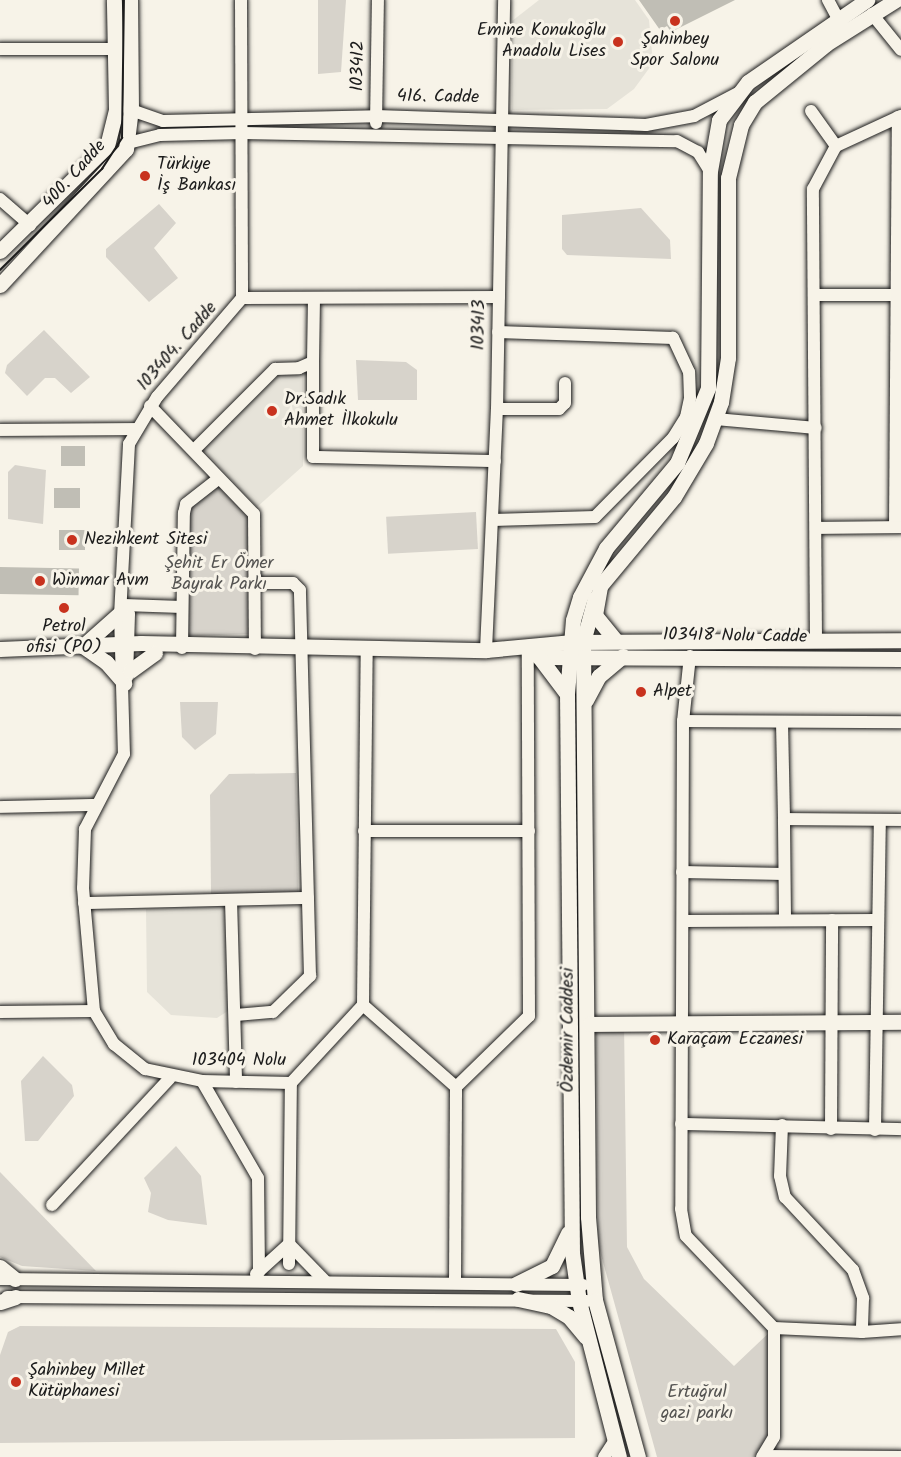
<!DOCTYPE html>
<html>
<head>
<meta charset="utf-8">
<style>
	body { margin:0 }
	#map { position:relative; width:901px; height:1457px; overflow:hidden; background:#f7f3e8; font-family:Kalam,sans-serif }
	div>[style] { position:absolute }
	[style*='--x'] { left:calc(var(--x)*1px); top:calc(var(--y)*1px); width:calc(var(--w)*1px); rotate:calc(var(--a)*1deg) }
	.built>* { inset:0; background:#e6e3d9 }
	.green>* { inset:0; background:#d7d3cb; transform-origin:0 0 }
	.building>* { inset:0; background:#c0beb5; transform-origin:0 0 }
	.roads { filter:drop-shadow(0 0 2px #1c1c1c) drop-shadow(0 0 2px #1c1c1c) }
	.minor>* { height:12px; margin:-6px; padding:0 6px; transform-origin:6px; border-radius:6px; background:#f7f3e8 }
	.major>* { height:15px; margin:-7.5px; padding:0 7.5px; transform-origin:7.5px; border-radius:7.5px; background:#f7f3e8 }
	.tram>* { height:1.5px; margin:-0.75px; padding:0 0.75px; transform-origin:0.75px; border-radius:0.75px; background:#1c1c1c }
	.dots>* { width:16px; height:16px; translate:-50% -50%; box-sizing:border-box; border:3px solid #f7f3e8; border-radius:50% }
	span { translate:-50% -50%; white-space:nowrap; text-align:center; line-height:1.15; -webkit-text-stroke:6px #f7f3e8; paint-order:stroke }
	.poi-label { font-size:18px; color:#1c1c1c }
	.right { translate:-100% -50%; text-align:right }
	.left { translate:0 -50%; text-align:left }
	.street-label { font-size:18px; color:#1c1c1c }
	.park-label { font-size:18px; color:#545351 }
</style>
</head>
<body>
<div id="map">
	<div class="built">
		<div style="clip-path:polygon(539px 0,635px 0,649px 20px,653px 63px,634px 89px,607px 109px,512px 110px,512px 21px)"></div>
		<div style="clip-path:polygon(282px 372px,303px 373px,303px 466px,257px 507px,203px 449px)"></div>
		<div style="clip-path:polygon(230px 906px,234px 1007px,217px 1018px,171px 1015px,147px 992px,146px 909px)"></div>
	</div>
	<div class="green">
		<div style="clip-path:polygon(318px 0,346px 0,341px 72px,318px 74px)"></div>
		<div style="clip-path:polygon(159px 204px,176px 223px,154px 248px,178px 278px,149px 302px,106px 257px,106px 249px)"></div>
		<div style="clip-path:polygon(641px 208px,670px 240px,671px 259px,567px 255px,562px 249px,562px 215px)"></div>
		<div style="clip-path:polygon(44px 330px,90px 377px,71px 393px,55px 378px,45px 378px,27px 396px,5px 373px,7px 365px)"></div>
		<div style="clip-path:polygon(356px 360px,406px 362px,417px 370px,417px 400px,358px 400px)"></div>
		<div style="clip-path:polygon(15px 465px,46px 470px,43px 524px,8px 519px,8px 472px)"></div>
		<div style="clip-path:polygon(218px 486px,249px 517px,249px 634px,188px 636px,189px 509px)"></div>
		<div style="left:476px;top:512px;width:37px;height:90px;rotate:87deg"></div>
		<div style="clip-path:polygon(180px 702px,218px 702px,216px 734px,195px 750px,182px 737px)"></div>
		<div style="clip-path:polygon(296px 773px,298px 893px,211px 894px,210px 795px,229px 774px)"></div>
		<div style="clip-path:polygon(624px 1023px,627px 1247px,644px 1279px,734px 1366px,774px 1328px,774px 1437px,762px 1457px,657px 1457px,598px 1244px,596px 1024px)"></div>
		<div style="clip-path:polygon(43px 1056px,72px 1085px,74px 1096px,38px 1141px,25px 1141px,21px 1081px)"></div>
		<div style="clip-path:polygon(176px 1146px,201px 1176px,207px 1225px,168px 1220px,148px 1212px,151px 1193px,144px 1178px)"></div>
		<div style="clip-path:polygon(0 1172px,96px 1271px,22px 1266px,0 1257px)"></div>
		<div style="clip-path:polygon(20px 1326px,556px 1329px,575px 1362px,575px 1438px,0 1443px,0 1355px,8px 1332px)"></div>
	</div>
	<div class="building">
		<div style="clip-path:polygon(639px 0,735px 0,671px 32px,667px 26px,660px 30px)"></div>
		<div style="left:61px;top:446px;width:24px;height:20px"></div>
		<div style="left:54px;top:488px;width:26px;height:20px"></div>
		<div style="left:59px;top:530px;width:26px;height:20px"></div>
		<div style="left:0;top:567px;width:79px;height:27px;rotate:1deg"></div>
	</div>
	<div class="roads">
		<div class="minor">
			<div style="--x:241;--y:0;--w:298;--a:89.8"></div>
			<div style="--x:242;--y:298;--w:130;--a:130.6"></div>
			<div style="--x:157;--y:397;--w:55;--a:120.8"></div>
			<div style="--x:129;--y:444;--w:169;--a:93"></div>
			<div style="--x:120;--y:613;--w:141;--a:88.4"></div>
			<div style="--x:124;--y:754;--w:85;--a:117.5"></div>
			<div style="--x:85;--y:829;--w:59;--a:91.9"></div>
			<div style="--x:83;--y:888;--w:123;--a:84.9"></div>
			<div style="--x:94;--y:1011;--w:39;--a:59"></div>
			<div style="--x:114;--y:1044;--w:40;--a:39"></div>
			<div style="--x:145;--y:1069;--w:58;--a:11.9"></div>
			<div style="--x:202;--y:1081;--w:89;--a:1.3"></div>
			<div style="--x:291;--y:1083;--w:106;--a:-47.3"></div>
			<div style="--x:363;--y:1005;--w:356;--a:-89.4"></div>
			<div style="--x:828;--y:0;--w:32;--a:62"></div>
			<div style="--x:872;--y:14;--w:46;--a:51.1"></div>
			<div style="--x:0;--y:49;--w:115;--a:0"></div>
			<div style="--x:131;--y:110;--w:34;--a:19"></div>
			<div style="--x:163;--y:121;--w:213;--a:-1.3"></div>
			<div style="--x:376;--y:116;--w:270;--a:1.9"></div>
			<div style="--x:646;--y:125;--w:49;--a:-10.6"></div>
			<div style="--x:694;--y:116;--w:50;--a:-27.6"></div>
			<div style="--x:811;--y:111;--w:43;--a:54.5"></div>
			<div style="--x:376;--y:123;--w:123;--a:-89.1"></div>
			<div style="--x:128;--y:143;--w:33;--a:-14"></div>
			<div style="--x:160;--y:135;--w:83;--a:-1.4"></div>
			<div style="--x:243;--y:133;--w:434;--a:1.1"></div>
			<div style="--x:677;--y:141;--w:24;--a:28"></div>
			<div style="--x:698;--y:152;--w:22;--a:58"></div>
			<div style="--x:0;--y:199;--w:40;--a:41"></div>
			<div style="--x:815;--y:295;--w:84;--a:0"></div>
			<div style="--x:242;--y:298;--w:257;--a:-0.2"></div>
			<div style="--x:313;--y:362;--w:95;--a:90"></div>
			<div style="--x:313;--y:457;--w:182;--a:1.3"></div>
			<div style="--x:150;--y:406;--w:150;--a:46.1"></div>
			<div style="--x:254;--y:514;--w:135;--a:89.6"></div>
			<div style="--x:497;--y:409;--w:62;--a:0"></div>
			<div style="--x:559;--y:409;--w:8;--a:-45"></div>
			<div style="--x:565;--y:403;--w:20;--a:-90"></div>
			<div style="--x:716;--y:419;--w:100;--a:5.1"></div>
			<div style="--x:0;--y:430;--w:137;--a:-0.4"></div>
			<div style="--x:194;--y:450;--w:115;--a:-45"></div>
			<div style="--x:275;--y:369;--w:24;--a:-2"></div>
			<div style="--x:299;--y:368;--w:15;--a:-23"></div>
			<div style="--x:313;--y:362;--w:61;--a:-89.1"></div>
			<div style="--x:493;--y:520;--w:102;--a:-1.7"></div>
			<div style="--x:595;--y:517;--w:111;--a:-45.4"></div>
			<div style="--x:673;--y:438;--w:25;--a:-58"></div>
			<div style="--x:686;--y:417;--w:19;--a:-78"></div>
			<div style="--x:690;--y:398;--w:26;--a:-92"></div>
			<div style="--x:689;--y:372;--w:38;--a:-115"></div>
			<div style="--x:673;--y:338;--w:175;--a:-178"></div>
			<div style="--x:895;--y:527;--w:410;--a:-89.6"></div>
			<div style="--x:816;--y:528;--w:85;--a:-0.7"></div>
			<div style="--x:124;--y:605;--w:10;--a:61"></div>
			<div style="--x:129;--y:614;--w:63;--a:91.8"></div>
			<div style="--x:124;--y:605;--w:58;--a:2"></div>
			<div style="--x:816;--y:640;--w:451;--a:-90.4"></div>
			<div style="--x:813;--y:189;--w:49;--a:-61.9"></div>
			<div style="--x:836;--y:146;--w:72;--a:-24.8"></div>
			<div style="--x:182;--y:648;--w:135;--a:-89.2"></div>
			<div style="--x:184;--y:513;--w:9;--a:-77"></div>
			<div style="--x:186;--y:504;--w:39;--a:-38"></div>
			<div style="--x:486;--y:650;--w:241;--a:-87.4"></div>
			<div style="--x:497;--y:409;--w:409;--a:-89"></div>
			<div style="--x:690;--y:656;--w:65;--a:96.1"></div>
			<div style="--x:683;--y:721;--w:488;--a:90.2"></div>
			<div style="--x:681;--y:1209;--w:27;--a:80"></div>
			<div style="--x:686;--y:1236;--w:127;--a:46.3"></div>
			<div style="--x:774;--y:1328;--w:88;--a:2.6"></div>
			<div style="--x:862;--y:1332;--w:39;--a:-4"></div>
			<div style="--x:683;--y:721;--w:218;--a:0.3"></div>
			<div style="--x:782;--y:722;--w:97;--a:88.8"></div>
			<div style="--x:0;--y:807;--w:96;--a:-1.2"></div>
			<div style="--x:364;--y:831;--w:165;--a:0"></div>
			<div style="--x:682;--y:872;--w:102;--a:1.1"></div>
			<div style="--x:231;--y:900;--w:182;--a:88.4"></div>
			<div style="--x:84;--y:903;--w:224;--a:-1.3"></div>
			<div style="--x:785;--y:919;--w:100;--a:-90.6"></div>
			<div style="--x:784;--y:819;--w:117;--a:0.5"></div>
			<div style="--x:683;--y:921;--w:194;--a:-0.3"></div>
			<div style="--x:363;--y:1005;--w:124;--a:41.4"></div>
			<div style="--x:456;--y:1087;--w:102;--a:-44.2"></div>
			<div style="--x:529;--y:1016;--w:367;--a:-90.2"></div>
			<div style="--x:0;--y:1012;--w:94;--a:-0.6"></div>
			<div style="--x:236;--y:1015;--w:37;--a:-5"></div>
			<div style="--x:273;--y:1012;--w:52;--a:-44.2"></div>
			<div style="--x:310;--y:976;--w:386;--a:-91.5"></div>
			<div style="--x:300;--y:590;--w:10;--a:-135"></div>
			<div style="--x:293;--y:583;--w:38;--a:180"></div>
			<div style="--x:202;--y:1081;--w:112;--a:60"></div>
			<div style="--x:258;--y:1178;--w:94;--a:89.4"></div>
			<div style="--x:681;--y:1124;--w:220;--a:1.3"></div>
			<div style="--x:782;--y:1125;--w:51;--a:92.2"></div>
			<div style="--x:780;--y:1176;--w:22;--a:77"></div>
			<div style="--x:785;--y:1197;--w:100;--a:47"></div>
			<div style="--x:853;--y:1270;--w:30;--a:70"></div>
			<div style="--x:863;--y:1298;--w:34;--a:92"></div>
			<div style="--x:831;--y:1129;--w:209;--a:-89.7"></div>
			<div style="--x:875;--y:1130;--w:310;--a:-89.1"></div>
			<div style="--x:52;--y:1205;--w:173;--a:-47.1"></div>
			<div style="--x:289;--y:1264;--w:181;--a:-89.4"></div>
			<div style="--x:256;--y:1274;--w:45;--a:-42.3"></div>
			<div style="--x:289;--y:1244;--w:52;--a:45.8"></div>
			<div style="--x:0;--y:1279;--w:583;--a:0.59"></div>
			<div style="--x:455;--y:1283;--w:196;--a:-89.7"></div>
			<div style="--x:7;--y:1297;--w:580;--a:0.4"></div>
			<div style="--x:763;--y:1456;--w:138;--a:0.4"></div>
			<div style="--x:604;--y:1457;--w:20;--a:-57"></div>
			<div style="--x:762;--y:1457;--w:23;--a:-59"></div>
			<div style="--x:774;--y:1437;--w:109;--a:-90"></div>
		</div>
		<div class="major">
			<div style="--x:0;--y:251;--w:150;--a:-44.5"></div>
			<div style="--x:107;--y:146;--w:38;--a:-76"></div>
			<div style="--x:116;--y:109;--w:109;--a:-91.1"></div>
			<div style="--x:0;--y:285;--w:185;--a:-47.2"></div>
			<div style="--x:126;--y:149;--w:39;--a:-83"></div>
			<div style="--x:131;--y:110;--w:110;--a:-90.5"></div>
			<div style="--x:595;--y:598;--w:46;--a:105.3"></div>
			<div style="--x:583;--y:642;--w:575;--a:89.5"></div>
			<div style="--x:588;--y:1217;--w:83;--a:85.2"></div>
			<div style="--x:595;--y:1300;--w:163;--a:74.7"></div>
			<div style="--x:120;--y:613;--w:50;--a:138.3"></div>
			<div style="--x:83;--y:646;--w:28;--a:35"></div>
			<div style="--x:106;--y:662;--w:28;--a:49"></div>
			<div style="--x:616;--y:641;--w:33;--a:-129"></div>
			<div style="--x:595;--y:615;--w:29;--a:-80"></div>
			<div style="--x:600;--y:586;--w:116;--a:-50.3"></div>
			<div style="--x:674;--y:497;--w:63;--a:-59.3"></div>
			<div style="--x:706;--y:443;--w:44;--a:-69.9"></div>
			<div style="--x:721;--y:402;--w:45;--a:-81"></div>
			<div style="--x:728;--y:358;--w:180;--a:-90"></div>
			<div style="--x:728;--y:178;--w:55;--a:-76.2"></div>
			<div style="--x:741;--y:125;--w:27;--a:-59"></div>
			<div style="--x:755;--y:102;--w:92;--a:-39.2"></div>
			<div style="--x:826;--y:44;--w:83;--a:-32.2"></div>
			<div style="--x:0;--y:649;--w:141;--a:-2.4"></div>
			<div style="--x:141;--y:643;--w:345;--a:1.2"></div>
			<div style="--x:486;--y:650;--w:84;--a:-5.4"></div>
			<div style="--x:570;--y:642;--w:331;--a:-0.3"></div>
			<div style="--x:528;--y:649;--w:14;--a:36"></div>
			<div style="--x:539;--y:657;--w:362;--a:0.3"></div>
			<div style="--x:539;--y:657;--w:46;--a:52.9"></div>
			<div style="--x:130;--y:671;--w:31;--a:-36"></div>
			<div style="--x:586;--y:700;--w:27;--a:-62"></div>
			<div style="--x:599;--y:676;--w:31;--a:-40"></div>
			<div style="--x:590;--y:1024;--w:311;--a:-0.4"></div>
			<div style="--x:0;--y:1267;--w:19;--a:39"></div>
			<div style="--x:516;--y:1284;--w:40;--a:-26.6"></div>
			<div style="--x:552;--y:1266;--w:37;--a:-64"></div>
			<div style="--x:518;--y:1299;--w:34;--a:12"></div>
			<div style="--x:551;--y:1306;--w:21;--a:31"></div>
			<div style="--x:569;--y:1317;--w:26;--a:50"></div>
			<div style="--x:0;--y:1302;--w:16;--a:-18"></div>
			<div style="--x:619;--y:1457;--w:161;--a:-104.4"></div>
			<div style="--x:579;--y:1301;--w:49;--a:-98.3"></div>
			<div style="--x:572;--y:1253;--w:559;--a:-90.51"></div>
			<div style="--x:567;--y:694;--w:74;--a:-85.4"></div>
			<div style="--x:573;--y:620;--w:24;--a:-73"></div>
			<div style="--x:580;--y:597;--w:55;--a:-62"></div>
			<div style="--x:606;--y:548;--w:111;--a:-50.1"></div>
			<div style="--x:677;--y:463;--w:81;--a:-67.5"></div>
			<div style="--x:708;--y:388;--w:217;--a:-89.5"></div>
			<div style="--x:710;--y:171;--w:52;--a:-80"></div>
			<div style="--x:719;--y:120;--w:48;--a:-52.7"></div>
			<div style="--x:748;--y:82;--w:145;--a:-34.6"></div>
		</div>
	</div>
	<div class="tram">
		<div style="--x:0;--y:270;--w:144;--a:-44.7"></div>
		<div style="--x:102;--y:169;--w:37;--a:-57"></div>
		<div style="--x:122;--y:138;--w:138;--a:-89.2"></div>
	</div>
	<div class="dots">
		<div style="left:675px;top:21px;background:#c8321e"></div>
		<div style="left:618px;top:42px;background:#c8321e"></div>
		<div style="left:145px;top:176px;background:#c8321e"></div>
		<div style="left:272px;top:411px;background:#c8321e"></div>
		<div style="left:72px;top:540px;background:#c8321e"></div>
		<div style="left:40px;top:581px;background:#c8321e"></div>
		<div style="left:64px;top:608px;background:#c8321e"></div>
		<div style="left:641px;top:692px;background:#c8321e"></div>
		<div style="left:655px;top:1040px;background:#c8321e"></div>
		<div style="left:16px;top:1382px;background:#c8321e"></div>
	</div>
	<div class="poi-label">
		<span class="right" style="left:606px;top:42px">Emine Konukoğlu<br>Anadolu Lises</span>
		<span style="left:675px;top:51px">Şahinbey<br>Spor Salonu</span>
		<span class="left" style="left:157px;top:176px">Türkiye<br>İş Bankası</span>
		<span class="left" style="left:284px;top:411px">Dr.Sadık<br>Ahmet İlkokulu</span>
		<span class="left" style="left:84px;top:540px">Nezihkent Sitesi</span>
		<span class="left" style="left:52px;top:581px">Winmar Avm</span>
		<span style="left:64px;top:638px">Petrol<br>ofisi (PO)</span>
		<span class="left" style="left:653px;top:692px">Alpet</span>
		<span class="left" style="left:667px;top:1040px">Karaçam Eczanesi</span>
		<span class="left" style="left:28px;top:1382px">Şahinbey Millet<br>Kütüphanesi</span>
	</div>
	<div class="street-label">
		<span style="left:359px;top:66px;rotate:-89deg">103412</span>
		<span style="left:438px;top:98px;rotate:1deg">416. Cadde</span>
		<span style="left:75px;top:175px;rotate:-48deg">400. Cadde</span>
		<span style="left:480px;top:325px;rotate:-89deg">103413</span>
		<span style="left:178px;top:347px;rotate:-49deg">103404. Cadde</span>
		<span style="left:735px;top:637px;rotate:1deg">103418 Nolu Cadde</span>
		<span style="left:569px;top:1030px;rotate:-90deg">Özdemir Caddesi</span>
		<span style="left:239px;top:1061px">103404 Nolu</span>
	</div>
	<div class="park-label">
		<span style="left:219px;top:575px">Şehit Er Ömer<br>Bayrak Parkı</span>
		<span style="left:697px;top:1404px">Ertuğrul<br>gazi parkı</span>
	</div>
</div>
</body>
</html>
